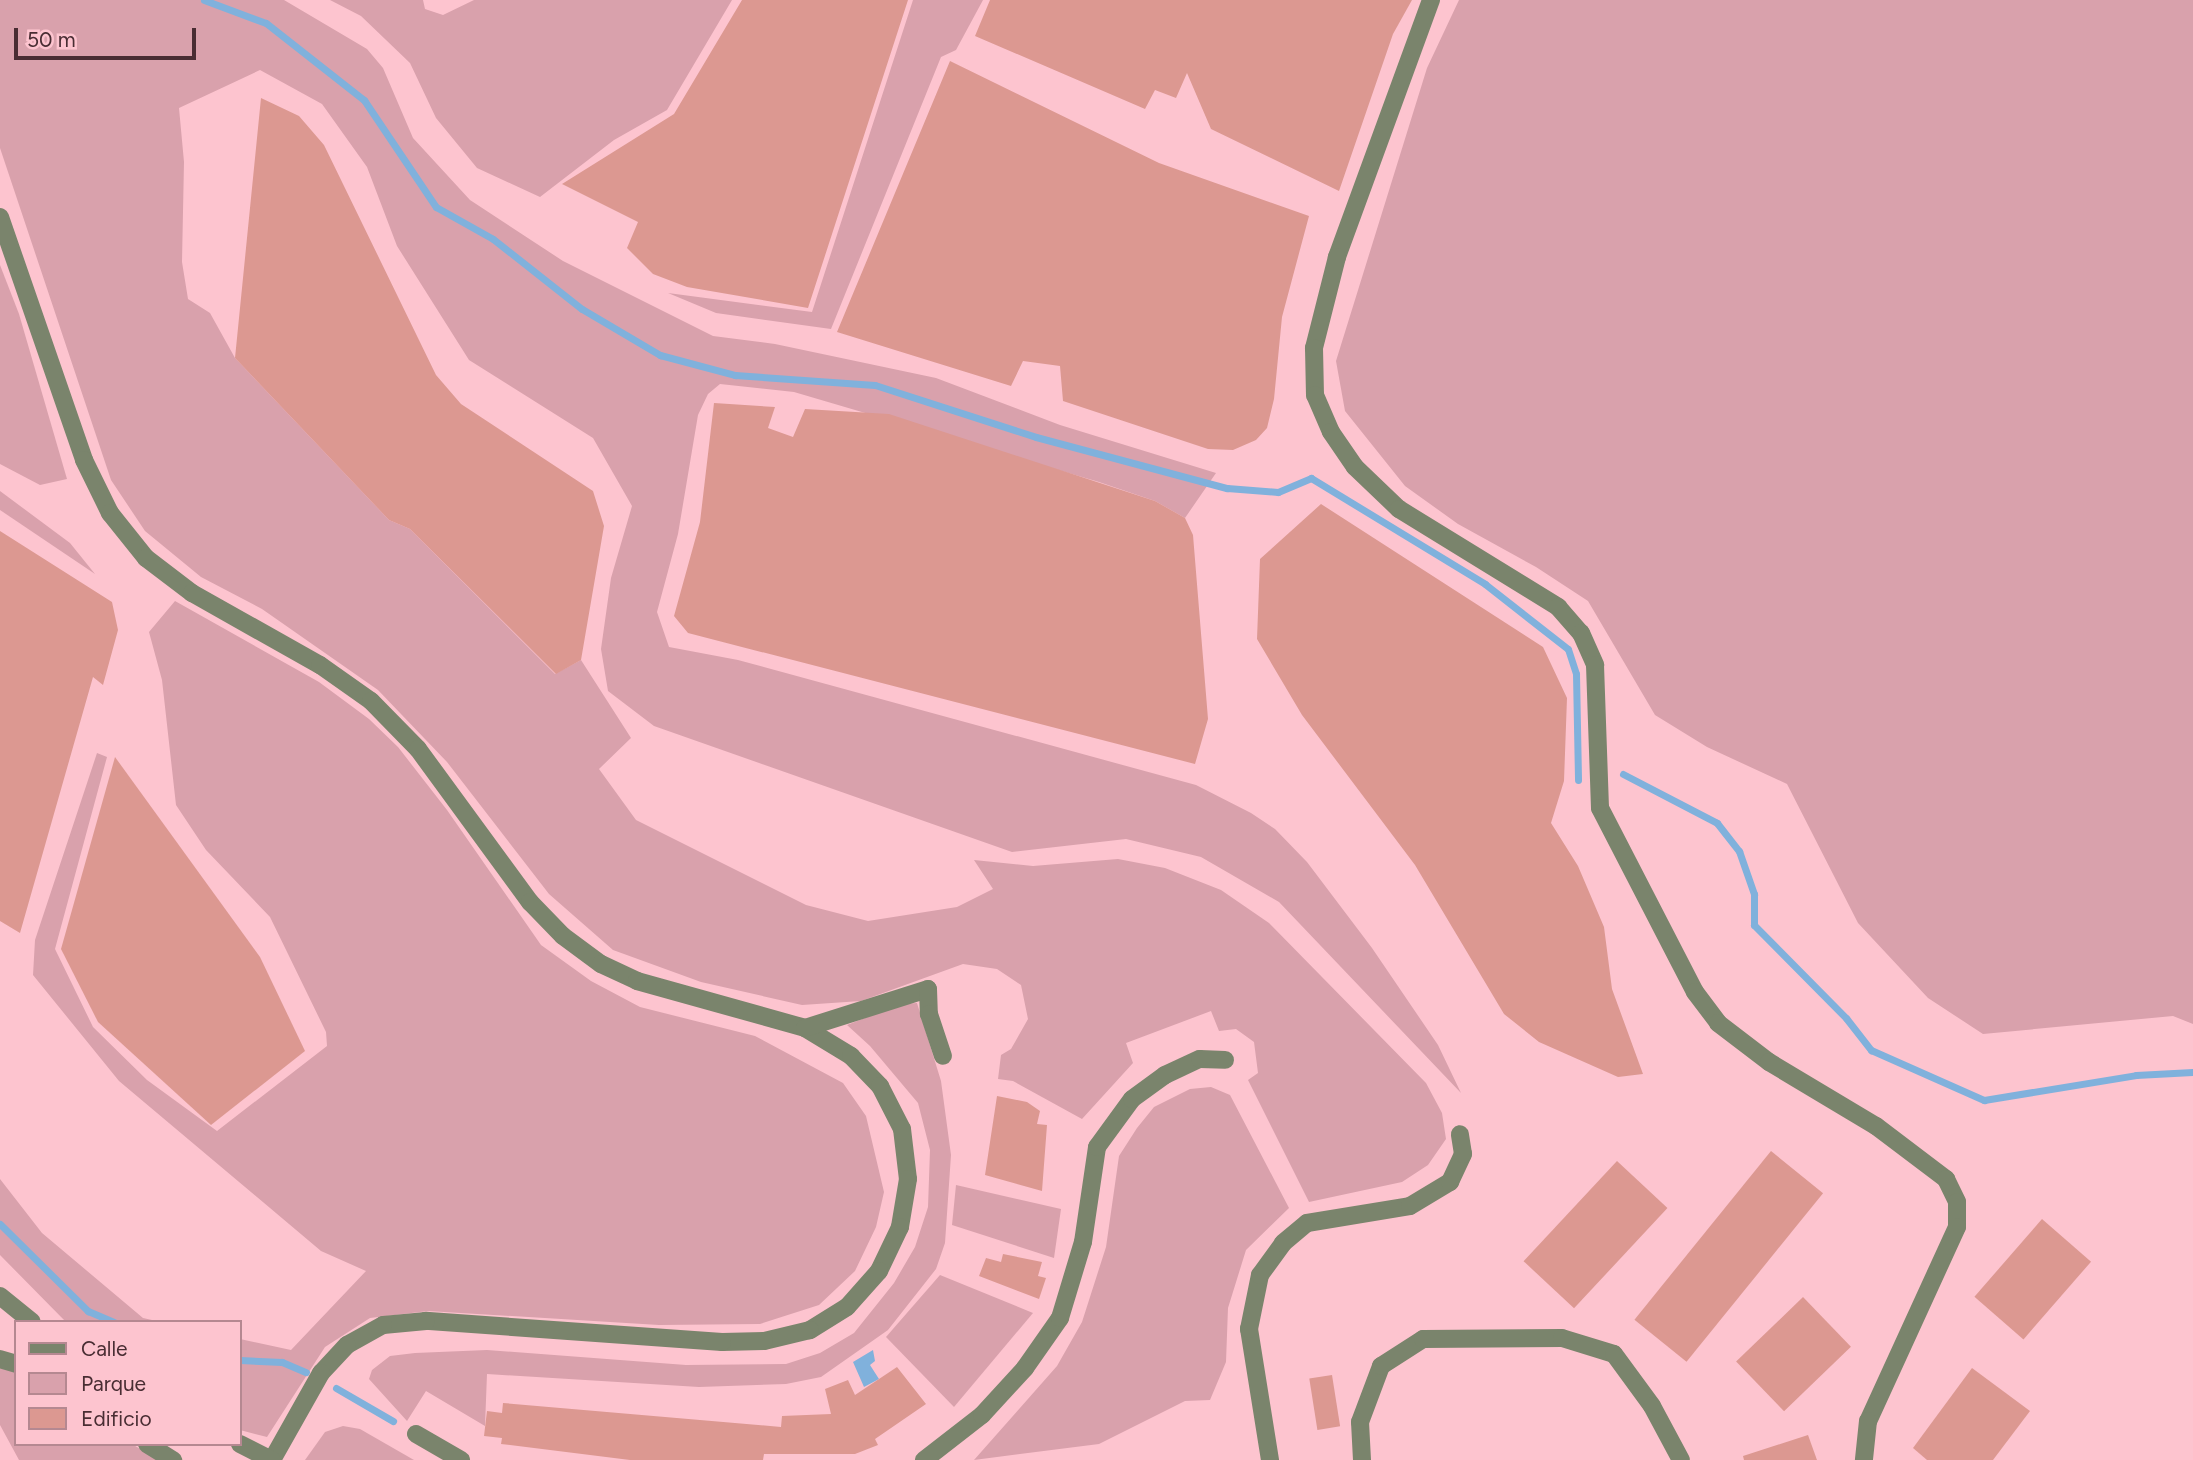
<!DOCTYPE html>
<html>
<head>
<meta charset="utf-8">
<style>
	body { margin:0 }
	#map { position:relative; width:2193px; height:1460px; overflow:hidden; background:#fdc4cf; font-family:Figtree,sans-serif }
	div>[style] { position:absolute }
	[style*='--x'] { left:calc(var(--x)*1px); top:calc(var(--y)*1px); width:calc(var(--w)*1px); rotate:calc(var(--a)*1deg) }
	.green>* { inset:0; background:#d9a1ac }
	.water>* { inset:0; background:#80b1dc }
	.stream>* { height:7px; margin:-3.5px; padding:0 3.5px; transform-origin:3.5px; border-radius:3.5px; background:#80b1dc }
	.building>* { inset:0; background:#dc9891; transform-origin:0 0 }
	.minor>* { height:18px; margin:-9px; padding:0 9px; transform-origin:9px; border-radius:9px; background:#7a846c }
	span { translate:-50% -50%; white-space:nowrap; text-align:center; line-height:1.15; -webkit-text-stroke:6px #fdc4cf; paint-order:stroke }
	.legend { position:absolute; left:14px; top:1320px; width:228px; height:126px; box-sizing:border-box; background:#fdc4cf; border:2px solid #b58891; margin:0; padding:9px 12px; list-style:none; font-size:21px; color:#492d33 }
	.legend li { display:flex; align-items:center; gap:14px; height:35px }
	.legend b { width:35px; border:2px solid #b58891 }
	.scale { position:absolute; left:14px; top:28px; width:182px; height:32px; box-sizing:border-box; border:4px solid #492d33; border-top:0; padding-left:9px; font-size:21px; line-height:24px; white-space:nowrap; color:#492d33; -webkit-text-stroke:5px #fdc4cf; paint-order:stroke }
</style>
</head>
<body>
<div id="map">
	<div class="green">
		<div style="clip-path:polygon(0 0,284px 0,367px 49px,383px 68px,413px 138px,470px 200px,563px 261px,713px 336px,775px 344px,936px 378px,1060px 425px,1216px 473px,1185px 518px,1155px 501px,1099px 482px,794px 392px,720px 384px,708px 394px,698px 415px,678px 534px,657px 612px,669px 647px,738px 660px,1196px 785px,1251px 813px,1275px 829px,1307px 862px,1372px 948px,1438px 1045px,1461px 1093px,1279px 902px,1201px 857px,1126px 839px,1012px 852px,654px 726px,608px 691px,601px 649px,611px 578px,632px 506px,593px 438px,469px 360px,397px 246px,367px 167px,322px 104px,260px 70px,179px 108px,184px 162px,182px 262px,188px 299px,210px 313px,235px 358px,389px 520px,410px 529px,555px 674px,581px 660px,631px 738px,599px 769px,636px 820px,806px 905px,868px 921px,957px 907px,993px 889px,974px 860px,1033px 866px,1118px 859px,1165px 868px,1221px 890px,1269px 923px,1426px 1083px,1442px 1113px,1446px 1139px,1428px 1165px,1402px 1182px,1309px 1202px,1248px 1080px,1258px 1073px,1254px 1042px,1236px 1029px,1219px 1031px,1211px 1011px,1126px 1043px,1133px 1063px,1082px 1119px,1013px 1081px,998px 1079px,1001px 1055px,1011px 1049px,1028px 1019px,1021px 985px,997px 969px,963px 964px,861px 1001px,802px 1005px,701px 982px,613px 950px,549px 894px,447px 762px,378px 690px,262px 609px,201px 577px,145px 531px,111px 480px,0 148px)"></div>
		<div style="clip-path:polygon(330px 0,423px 0,425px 9px,443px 15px,474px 0,732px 0,667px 110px,614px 140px,540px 197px,477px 168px,436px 118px,410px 63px,361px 16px)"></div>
		<div style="clip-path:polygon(913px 0,983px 0,956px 50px,941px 57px,831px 329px,716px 313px,668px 293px,812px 312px)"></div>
		<div style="clip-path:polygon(1459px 0,2193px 0,2193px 1024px,2173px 1016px,1983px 1034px,1928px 998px,1858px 923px,1787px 784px,1707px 747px,1655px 715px,1588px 601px,1536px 567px,1458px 524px,1405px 486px,1345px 411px,1336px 361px,1427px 68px)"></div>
		<div style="clip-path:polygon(0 265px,19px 314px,67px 479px,40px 485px,0 464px)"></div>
		<div style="clip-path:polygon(0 491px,70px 543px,95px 574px,0 510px)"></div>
		<div style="clip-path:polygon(175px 601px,319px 682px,369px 719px,398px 747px,447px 810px,541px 945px,591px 981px,640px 1007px,755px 1036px,843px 1083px,866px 1116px,884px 1192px,876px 1227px,855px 1271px,819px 1305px,760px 1324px,659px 1325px,428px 1311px,370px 1318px,325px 1347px,267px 1437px,240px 1430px,240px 1339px,291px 1350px,366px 1271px,321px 1251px,119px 1081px,33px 975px,35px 940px,97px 753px,107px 757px,55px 949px,93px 1027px,147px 1080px,217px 1131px,327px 1046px,326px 1032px,270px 917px,206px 850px,176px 805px,162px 680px,149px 632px)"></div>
		<div style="clip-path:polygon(917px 1003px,941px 1081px,951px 1155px,945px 1243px,936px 1269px,888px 1330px,821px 1377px,786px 1384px,699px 1387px,487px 1374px,485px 1426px,426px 1391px,407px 1421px,369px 1379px,372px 1370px,390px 1356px,415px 1353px,487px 1350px,686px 1365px,786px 1364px,820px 1353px,854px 1333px,894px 1283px,915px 1247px,928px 1207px,930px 1150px,918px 1103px,870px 1046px,847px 1025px,901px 1004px)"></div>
		<div style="clip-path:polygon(1211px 1087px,1230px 1095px,1289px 1208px,1246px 1250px,1228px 1308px,1226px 1362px,1210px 1400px,1185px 1401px,1099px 1444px,974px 1460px,1057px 1366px,1082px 1322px,1106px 1247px,1119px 1156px,1137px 1128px,1154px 1107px,1190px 1089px)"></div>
		<div style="clip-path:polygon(0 1179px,42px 1233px,143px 1318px,161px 1322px,66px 1322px,0 1255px)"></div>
		<div style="clip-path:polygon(956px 1185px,1061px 1209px,1054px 1258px,952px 1225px)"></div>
		<div style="clip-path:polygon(940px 1275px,1033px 1313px,954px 1407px,886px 1337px)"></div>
		<div style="clip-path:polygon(0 1368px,16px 1372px,16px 1444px,132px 1444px,158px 1460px,19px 1460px,0 1425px)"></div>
		<div style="clip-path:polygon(343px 1426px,360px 1429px,414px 1460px,305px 1460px,325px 1432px)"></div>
	</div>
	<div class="water">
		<div style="clip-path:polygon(873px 1350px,875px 1361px,870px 1365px,879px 1379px,864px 1387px,853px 1362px)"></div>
	</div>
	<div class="stream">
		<div style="--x:204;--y:0;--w:66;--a:20.4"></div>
		<div style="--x:266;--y:23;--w:125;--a:38.2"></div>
		<div style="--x:364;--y:100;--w:129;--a:56.1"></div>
		<div style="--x:436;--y:207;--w:65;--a:29.3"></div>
		<div style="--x:493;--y:239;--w:113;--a:38.2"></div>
		<div style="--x:582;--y:309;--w:91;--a:30.5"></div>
		<div style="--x:660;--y:355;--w:78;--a:14.9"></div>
		<div style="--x:735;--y:375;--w:140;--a:4.1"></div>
		<div style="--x:875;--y:385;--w:169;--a:17.9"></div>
		<div style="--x:1036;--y:437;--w:198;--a:15"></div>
		<div style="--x:1227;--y:488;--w:51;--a:4.5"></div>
		<div style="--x:1278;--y:492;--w:36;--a:-23"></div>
		<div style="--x:1311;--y:478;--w:204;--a:31.3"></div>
		<div style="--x:1485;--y:584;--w:105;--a:38.1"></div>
		<div style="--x:1568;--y:649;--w:26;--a:72"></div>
		<div style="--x:1576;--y:674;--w:106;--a:88.9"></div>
		<div style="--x:1623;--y:774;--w:106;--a:27.5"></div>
		<div style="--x:1717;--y:823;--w:36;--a:52"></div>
		<div style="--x:1739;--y:851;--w:46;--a:70.8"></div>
		<div style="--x:1754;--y:894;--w:31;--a:90"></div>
		<div style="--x:1754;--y:925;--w:131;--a:45.3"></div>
		<div style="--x:1846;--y:1018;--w:41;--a:52"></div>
		<div style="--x:1871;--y:1050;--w:124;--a:23.9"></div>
		<div style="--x:1984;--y:1100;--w:154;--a:-9.3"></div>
		<div style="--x:2136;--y:1075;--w:57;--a:-3"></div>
		<div style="--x:0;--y:1224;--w:124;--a:44.7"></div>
		<div style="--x:88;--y:1311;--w:28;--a:23"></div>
		<div style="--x:240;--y:1360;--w:42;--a:2.7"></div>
		<div style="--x:282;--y:1362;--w:26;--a:23"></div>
		<div style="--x:336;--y:1388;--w:66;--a:30.1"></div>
	</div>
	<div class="building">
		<div style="clip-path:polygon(742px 0,908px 0,808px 308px,687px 287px,653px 274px,627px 248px,638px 222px,562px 184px,674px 114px)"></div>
		<div style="clip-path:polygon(990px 0,1412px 0,1393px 34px,1339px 191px,1211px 129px,1187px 73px,1176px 98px,1155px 90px,1145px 109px,975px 36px)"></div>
		<div style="clip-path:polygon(950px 61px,1159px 163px,1309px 216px,1282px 317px,1274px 399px,1267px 428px,1256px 440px,1233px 450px,1208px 449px,1063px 401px,1060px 366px,1023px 361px,1011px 386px,837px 332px)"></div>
		<div style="clip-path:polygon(261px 98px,299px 116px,324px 145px,436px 375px,461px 404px,593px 491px,604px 526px,581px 660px,556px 674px,410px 529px,389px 520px,235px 358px)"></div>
		<div style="clip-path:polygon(714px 403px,775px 407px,768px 428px,793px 437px,805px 409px,889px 414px,1155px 501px,1185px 518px,1193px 535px,1208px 719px,1195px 764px,688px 633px,674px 616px,700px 522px)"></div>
		<div style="clip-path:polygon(1321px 504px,1543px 647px,1567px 698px,1564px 781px,1551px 823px,1578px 866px,1604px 927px,1612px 989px,1643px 1074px,1618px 1077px,1539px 1042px,1504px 1014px,1415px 865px,1302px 715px,1257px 639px,1260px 559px)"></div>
		<div style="clip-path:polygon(0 531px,112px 602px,118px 630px,103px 685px,93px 677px,20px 933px,0 921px)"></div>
		<div style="clip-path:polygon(115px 757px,260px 957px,305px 1051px,211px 1125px,98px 1022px,61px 949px)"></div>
		<div style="clip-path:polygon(997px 1096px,1027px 1102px,1040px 1111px,1037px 1124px,1047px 1125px,1042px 1191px,985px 1175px)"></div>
		<div style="left:1771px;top:1151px;width:67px;height:217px;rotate:39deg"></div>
		<div style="left:1617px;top:1161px;width:69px;height:137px;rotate:43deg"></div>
		<div style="left:2042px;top:1219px;width:65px;height:103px;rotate:41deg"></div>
		<div style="clip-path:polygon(1003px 1254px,1042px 1262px,1038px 1276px,1046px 1278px,1039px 1299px,979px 1276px,986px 1258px,1001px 1262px)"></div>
		<div style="left:1803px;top:1297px;width:69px;height:93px;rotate:46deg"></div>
		<div style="clip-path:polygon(897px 1367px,926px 1404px,875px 1439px,878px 1445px,855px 1454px,764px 1454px,763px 1460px,630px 1460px,501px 1444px,502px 1438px,484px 1436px,487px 1411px,502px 1413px,503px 1403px,781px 1427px,782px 1416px,831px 1414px,825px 1389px,848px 1380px,855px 1395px)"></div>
		<div style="clip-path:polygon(1972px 1368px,2030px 1411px,1993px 1460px,1927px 1460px,1913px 1448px)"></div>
		<div style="left:1332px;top:1375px;width:52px;height:23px;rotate:81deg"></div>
		<div style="clip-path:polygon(1808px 1435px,1817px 1460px,1744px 1460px,1743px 1456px)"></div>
	</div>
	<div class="minor">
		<div style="--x:1431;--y:0;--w:274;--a:110.1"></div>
		<div style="--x:1337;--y:257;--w:94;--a:104.2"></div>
		<div style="--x:1314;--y:348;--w:47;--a:88.8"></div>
		<div style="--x:1315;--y:395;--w:40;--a:66.6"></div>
		<div style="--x:1331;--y:432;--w:42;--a:55.6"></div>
		<div style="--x:1355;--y:467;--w:61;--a:43.7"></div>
		<div style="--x:1399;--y:509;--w:187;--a:31.6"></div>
		<div style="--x:1558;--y:607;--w:35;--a:49"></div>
		<div style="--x:1581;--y:633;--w:35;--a:66"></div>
		<div style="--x:1595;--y:665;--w:143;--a:88"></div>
		<div style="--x:1600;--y:808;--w:207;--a:62.7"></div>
		<div style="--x:1695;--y:992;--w:39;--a:53"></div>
		<div style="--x:1718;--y:1023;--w:64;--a:37.4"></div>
		<div style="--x:1769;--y:1062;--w:125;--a:30.9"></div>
		<div style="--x:1876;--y:1126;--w:88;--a:37.1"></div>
		<div style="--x:1946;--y:1179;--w:25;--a:64"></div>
		<div style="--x:1957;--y:1202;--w:25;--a:90"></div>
		<div style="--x:1957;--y:1227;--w:213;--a:114.6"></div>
		<div style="--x:1868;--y:1421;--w:39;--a:96"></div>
		<div style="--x:0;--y:217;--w:257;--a:70.9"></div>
		<div style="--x:84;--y:460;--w:59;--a:63.9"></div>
		<div style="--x:110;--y:513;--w:58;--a:51.3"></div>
		<div style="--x:146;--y:558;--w:58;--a:37.3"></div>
		<div style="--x:192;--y:593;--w:147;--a:29.4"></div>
		<div style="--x:320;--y:665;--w:62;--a:35.2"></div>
		<div style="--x:371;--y:701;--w:67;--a:45.6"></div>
		<div style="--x:418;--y:749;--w:190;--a:53.8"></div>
		<div style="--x:530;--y:902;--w:47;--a:45.9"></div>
		<div style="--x:563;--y:936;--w:47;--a:36.4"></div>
		<div style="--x:601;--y:964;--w:40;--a:25"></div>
		<div style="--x:637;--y:981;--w:174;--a:15.6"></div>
		<div style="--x:805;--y:1028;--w:54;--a:31.3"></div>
		<div style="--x:851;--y:1056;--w:42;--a:46"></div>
		<div style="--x:880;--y:1086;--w:48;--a:62.9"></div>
		<div style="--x:902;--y:1129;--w:50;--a:83.2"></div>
		<div style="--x:908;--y:1179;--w:49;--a:99.5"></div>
		<div style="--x:900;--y:1227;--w:49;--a:115.5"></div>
		<div style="--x:879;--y:1271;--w:48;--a:131.6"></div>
		<div style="--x:847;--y:1307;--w:44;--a:148.1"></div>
		<div style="--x:810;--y:1330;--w:47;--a:166.6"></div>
		<div style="--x:764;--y:1341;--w:42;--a:178.6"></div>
		<div style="--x:722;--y:1342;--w:297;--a:-175.9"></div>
		<div style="--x:426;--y:1321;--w:43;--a:174.7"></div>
		<div style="--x:383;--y:1325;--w:41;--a:150.9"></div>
		<div style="--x:347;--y:1345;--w:38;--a:133"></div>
		<div style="--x:321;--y:1373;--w:100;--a:119.4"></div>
		<div style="--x:805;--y:1028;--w:129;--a:-17.6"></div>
		<div style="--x:928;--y:989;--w:25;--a:88"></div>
		<div style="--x:929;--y:1014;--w:44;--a:71.6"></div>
		<div style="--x:0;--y:1296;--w:41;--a:39.1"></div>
		<div style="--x:0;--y:1359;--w:17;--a:17"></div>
		<div style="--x:416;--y:1434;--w:52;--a:30"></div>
		<div style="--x:147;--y:1444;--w:31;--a:32"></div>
		<div style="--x:240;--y:1444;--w:36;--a:27"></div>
		<div style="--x:924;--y:1460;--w:73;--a:-37.8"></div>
		<div style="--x:982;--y:1415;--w:64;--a:-47.5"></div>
		<div style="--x:1025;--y:1368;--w:61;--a:-55"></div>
		<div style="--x:1060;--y:1318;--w:79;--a:-73.2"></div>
		<div style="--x:1083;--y:1242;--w:96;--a:-81.6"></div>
		<div style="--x:1097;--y:1147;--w:59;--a:-53.9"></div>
		<div style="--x:1132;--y:1099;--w:41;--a:-36"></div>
		<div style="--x:1165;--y:1075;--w:38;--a:-25"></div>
		<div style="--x:1200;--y:1059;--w:25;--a:2"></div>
		<div style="--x:1270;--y:1460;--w:133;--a:-99.1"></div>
		<div style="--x:1249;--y:1329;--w:55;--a:-78.5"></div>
		<div style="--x:1260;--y:1275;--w:39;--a:-54"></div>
		<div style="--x:1283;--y:1243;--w:31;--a:-40"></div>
		<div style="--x:1307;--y:1223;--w:104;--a:-9.4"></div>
		<div style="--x:1410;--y:1206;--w:47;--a:-31"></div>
		<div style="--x:1450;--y:1182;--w:31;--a:-65"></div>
		<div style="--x:1463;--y:1154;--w:20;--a:-99"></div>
		<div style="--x:1362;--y:1460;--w:38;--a:-93"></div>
		<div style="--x:1360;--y:1422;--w:60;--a:-69.4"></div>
		<div style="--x:1381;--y:1366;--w:50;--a:-32.7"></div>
		<div style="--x:1423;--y:1339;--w:139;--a:-0.4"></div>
		<div style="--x:1562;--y:1338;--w:54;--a:17.1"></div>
		<div style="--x:1614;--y:1354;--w:64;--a:53.8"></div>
		<div style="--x:1652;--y:1406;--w:61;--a:61.8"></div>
	</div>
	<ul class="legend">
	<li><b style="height:9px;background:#7a846c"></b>Calle</li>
	<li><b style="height:19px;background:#d9a1ac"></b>Parque</li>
	<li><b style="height:19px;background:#dc9891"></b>Edificio</li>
	</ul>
	<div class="scale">50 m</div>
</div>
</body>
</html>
